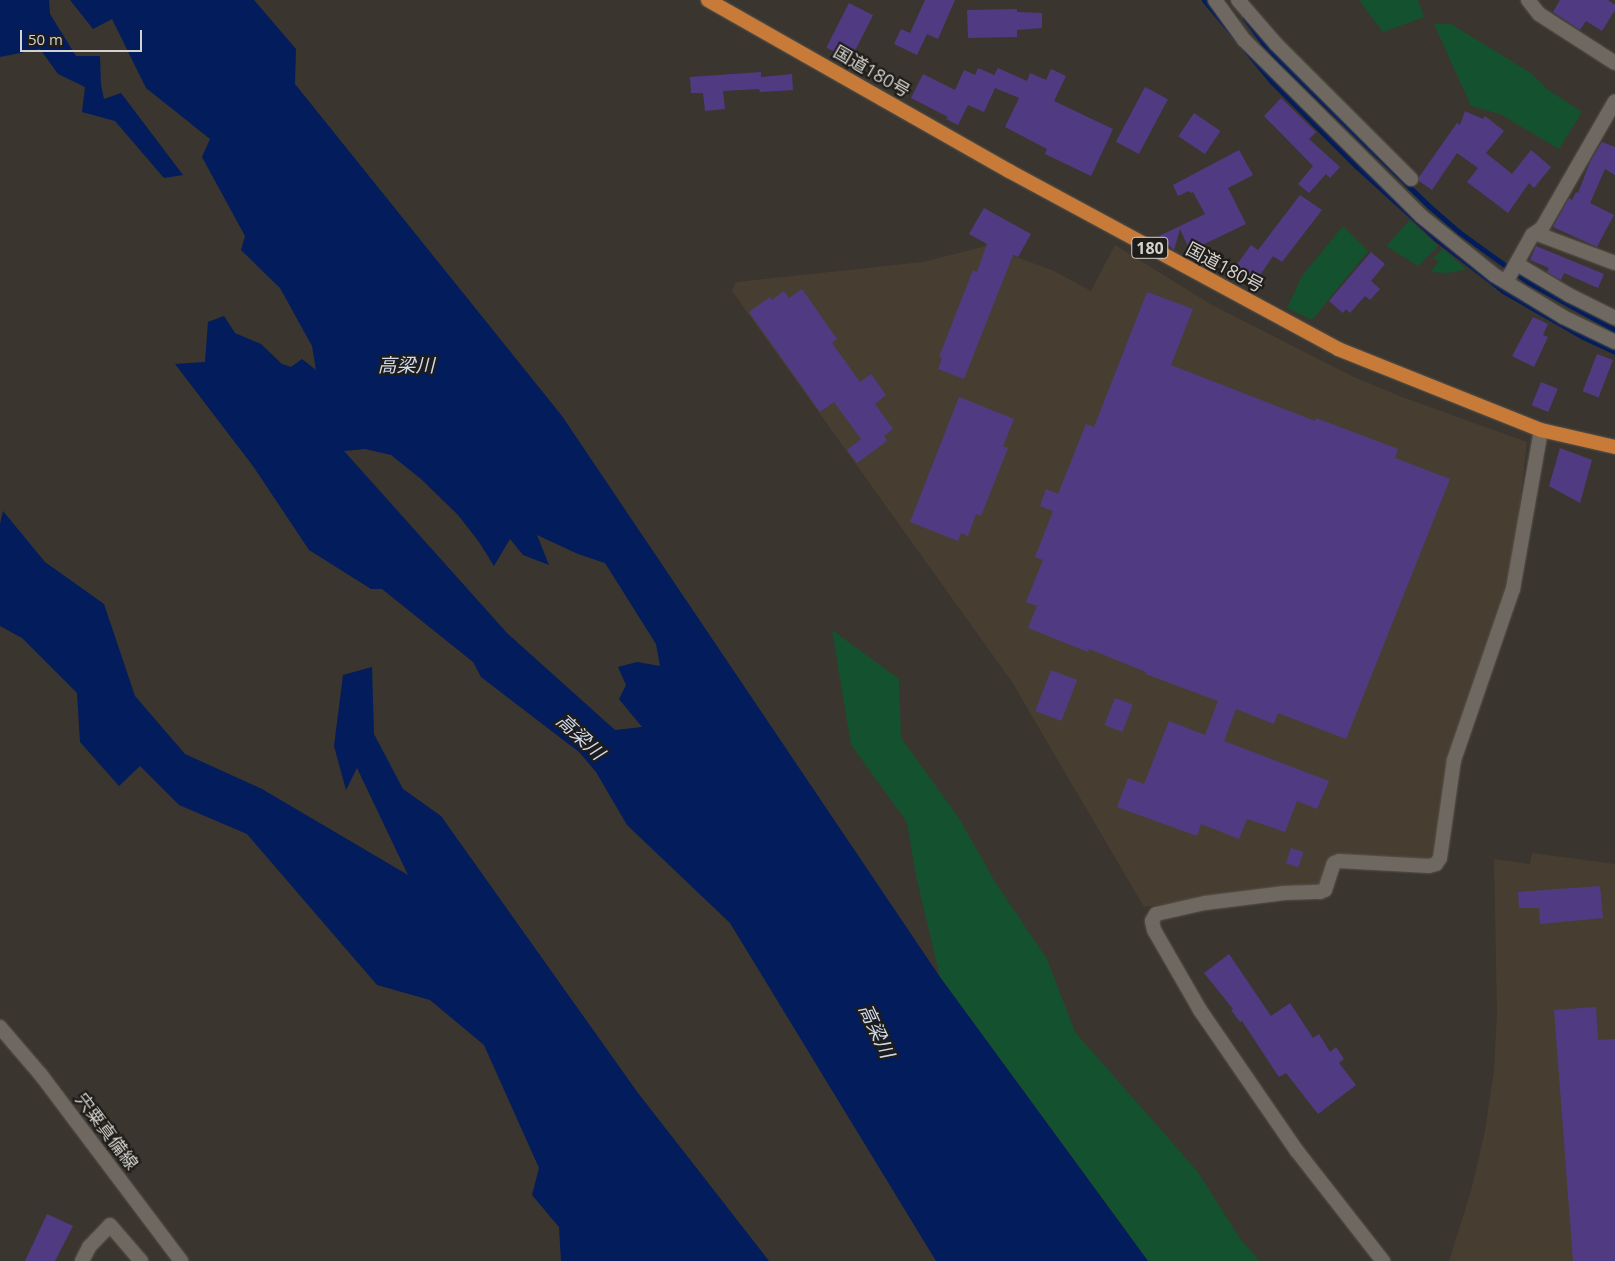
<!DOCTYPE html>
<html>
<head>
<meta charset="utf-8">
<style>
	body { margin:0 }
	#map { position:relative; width:1615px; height:1261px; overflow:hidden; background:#3a352e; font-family:"Open Sans","Noto Sans JP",sans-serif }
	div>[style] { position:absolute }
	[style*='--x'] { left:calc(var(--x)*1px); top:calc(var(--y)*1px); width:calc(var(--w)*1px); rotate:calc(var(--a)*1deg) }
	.built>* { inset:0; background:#473e31 }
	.green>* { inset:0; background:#14522f }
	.water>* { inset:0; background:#031c5b }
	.stream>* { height:5px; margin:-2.5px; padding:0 2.5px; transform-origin:2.5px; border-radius:2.5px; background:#031c5b }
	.building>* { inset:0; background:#503b83; transform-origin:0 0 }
	.roads { filter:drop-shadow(0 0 1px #57534d) drop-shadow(0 0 1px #57534d) }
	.minor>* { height:14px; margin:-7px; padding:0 7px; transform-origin:7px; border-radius:7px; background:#6e6861 }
	.tertiary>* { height:14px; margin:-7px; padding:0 7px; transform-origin:7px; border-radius:7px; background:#6e6861 }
	.secondary>* { height:14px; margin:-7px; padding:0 7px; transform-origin:7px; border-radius:7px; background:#6e6861 }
	.trunk>* { height:14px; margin:-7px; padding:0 7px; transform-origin:7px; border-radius:7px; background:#c87b38 }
	span { translate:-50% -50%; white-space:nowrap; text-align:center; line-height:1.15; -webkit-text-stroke:4.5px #1f1d1a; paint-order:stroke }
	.shield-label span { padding:1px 4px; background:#1f1d1a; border:1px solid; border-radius:4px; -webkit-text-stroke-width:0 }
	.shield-label { font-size:16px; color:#d5d2cd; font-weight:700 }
	.street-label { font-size:18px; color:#d5d2cd }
	.water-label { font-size:19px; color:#d0daee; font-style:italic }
	.scale { position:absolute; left:20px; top:30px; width:122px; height:22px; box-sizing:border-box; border:2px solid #d5d2cd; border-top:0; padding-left:6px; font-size:15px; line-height:18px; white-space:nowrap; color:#d5d2cd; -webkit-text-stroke:4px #1f1d1a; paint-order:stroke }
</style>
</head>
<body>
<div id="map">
	<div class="built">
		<div style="clip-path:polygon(1115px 245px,1212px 305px,1354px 377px,1402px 397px,1527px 442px,1512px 574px,1454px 737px,1441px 798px,1435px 851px,1426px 860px,1336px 856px,1323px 880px,1318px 885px,1303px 885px,1144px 907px,1012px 682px,732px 291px,736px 282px,923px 262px,986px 246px,1052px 270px,1091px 291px)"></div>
		<div style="clip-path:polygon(1532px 853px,1615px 864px,1615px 1261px,1449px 1261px,1471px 1191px,1485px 1131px,1494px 1070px,1497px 1012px,1494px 859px,1530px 864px)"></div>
	</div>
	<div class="green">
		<div style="clip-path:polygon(1359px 0,1418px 0,1424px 17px,1383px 32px)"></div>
		<div style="clip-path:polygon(1434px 24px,1451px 24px,1531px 73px,1547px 89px,1582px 112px,1559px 149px,1500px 114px,1471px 106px)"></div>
		<div style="clip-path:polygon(1410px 220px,1438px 246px,1418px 266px,1386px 246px)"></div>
		<div style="clip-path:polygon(1343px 226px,1368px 251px,1312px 320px,1287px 308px,1302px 276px)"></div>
		<div style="clip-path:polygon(1443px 249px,1466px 269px,1449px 273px,1431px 272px,1439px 261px,1433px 258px)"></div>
		<div style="clip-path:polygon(832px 630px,899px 679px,901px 738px,959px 818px,995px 882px,1047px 959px,1075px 1032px,1197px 1171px,1241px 1240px,1260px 1261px,1148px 1261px,940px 977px,916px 876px,907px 822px,851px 745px)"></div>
	</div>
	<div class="water">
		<div style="clip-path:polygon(0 0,49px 0,50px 14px,76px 56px,100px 56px,101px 85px,104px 99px,121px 93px,183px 175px,164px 178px,115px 121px,82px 112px,85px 87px,58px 74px,40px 49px,0 57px)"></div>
		<div style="clip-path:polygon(evenodd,70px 0,254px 0,296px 49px,295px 84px,562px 416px,940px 977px,1148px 1261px,936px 1261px,730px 923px,627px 825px,596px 772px,579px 752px,481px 677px,473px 662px,382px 589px,371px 589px,309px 550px,253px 466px,175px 364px,205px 362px,208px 322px,224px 316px,235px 333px,261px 344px,282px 364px,291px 367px,302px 359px,316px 370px,312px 346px,280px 288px,241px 250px,245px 236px,202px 157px,210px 139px,146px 88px,112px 19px,93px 29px,70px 0,365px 449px,391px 455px,421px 479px,458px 515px,479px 542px,494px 566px,510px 539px,523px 555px,549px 565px,537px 535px,578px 554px,605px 563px,656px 644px,660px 666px,637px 662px,618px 667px,626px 685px,619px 699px,642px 727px,615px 730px,507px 633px,344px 451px,365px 449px)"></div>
		<div style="clip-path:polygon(3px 511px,45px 562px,104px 604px,135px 696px,185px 754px,262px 789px,408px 875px,357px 768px,346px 790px,334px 746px,343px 675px,372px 667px,374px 734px,403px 789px,441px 816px,638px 1093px,769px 1261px,561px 1261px,559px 1227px,532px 1195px,539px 1168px,484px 1045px,430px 1000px,377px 985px,247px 834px,179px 805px,140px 766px,119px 786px,80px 742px,77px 693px,22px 638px,0 626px,0 524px)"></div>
	</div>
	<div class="stream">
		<div style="--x:1204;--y:0;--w:107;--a:50.3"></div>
		<div style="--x:1272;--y:82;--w:119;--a:45"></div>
		<div style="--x:1356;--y:166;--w:107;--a:42.3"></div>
		<div style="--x:1435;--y:238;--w:86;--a:37.9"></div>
		<div style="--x:1503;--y:291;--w:92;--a:29.9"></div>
		<div style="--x:1583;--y:337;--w:35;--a:25"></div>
		<div style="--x:1245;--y:18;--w:31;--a:54"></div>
		<div style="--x:1263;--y:43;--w:26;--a:47"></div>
		<div style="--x:1281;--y:62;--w:206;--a:44.2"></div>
		<div style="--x:1429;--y:206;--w:40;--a:41"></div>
		<div style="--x:1459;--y:232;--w:85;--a:35.9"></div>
		<div style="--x:1528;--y:282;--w:99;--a:28.9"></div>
	</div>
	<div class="building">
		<div style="clip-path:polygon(925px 0,955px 0,938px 39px,927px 34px,917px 55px,894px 44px,901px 29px,910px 33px)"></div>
		<div style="clip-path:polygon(1560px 0,1608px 0,1615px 5px,1615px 10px,1602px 31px,1586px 21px,1580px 30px,1553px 12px)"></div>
		<div style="left:849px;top:3px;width:27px;height:50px;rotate:27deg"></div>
		<div style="clip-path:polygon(1017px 9px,1017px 12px,1042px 13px,1042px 28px,1017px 30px,1017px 37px,968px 38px,967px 10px)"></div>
		<div style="clip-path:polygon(978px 68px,994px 75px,998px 68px,1027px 81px,1030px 73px,1046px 80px,1051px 69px,1066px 76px,1054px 101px,1113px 129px,1091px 176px,1045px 154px,1047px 149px,1005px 127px,1019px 98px,995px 88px,984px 112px,968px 105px,958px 125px,946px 119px,948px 117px,911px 98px,923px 74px,955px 90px,964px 70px,975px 75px)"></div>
		<div style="clip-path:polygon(761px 72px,761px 77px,792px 74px,793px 90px,760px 92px,759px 89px,723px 91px,725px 109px,705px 111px,703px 93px,691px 93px,690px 77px)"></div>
		<div style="left:1145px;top:87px;width:26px;height:62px;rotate:28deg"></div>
		<div style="clip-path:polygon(1281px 98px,1316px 132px,1309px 139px,1340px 167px,1330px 178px,1326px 174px,1309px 193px,1298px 184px,1313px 166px,1264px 116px)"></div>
		<div style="clip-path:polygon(1465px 111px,1483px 119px,1485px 116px,1504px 131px,1486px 153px,1512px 174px,1531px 150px,1551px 167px,1534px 188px,1529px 183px,1508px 213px,1467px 182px,1478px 168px,1457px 153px,1432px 190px,1419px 181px,1419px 177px,1457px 123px,1460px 125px)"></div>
		<div style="left:1194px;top:113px;width:32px;height:28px;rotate:34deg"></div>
		<div style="clip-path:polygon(1602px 142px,1615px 147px,1615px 175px,1605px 169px,1590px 203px,1614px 215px,1597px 247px,1553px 227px,1569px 198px,1572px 200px,1576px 192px,1578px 193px,1590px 162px)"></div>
		<div style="clip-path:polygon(1239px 150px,1253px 175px,1228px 188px,1246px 224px,1190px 251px,1180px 229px,1174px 250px,1159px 236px,1205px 214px,1193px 192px,1191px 193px,1189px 191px,1178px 196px,1173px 185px)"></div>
		<div style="clip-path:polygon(1300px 195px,1322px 210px,1282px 262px,1273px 256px,1254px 284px,1233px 270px,1251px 245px,1258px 250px)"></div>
		<div style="clip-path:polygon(984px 208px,1031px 234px,1018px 257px,1013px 255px,964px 379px,938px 369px,942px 358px,939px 357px,973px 270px,977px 272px,987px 244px,969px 234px)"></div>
		<div style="clip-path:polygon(1536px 246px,1604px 274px,1598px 288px,1564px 273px,1561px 280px,1547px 272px,1549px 268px,1530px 260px)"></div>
		<div style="clip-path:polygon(1371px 252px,1385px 264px,1371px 281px,1380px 289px,1370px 300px,1365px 296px,1350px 313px,1346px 309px,1343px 313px,1329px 301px)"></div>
		<div style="clip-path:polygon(802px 289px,837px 339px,832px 343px,860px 382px,871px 374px,886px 395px,875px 404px,893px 429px,884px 436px,887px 441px,857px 463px,847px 450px,861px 439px,834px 402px,820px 412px,749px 312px,770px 297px,772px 300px,784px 291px,789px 298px)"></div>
		<div style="clip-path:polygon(1147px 292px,1193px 309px,1171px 365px,1315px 421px,1316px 418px,1398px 449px,1395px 458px,1450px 479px,1346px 739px,1278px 713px,1274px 724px,1236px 709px,1224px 741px,1329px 781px,1317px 809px,1297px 801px,1285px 832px,1247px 819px,1239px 839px,1201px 824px,1197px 836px,1117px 807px,1128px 778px,1144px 784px,1169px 721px,1205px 735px,1218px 701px,1146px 674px,1146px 672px,1089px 649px,1088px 652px,1028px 628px,1037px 606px,1026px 602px,1043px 560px,1035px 557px,1053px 511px,1040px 506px,1046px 489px,1058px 494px,1086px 424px,1094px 427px)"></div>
		<div style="clip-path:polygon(1533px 317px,1548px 324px,1543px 335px,1548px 337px,1534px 367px,1512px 356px)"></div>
		<div style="left:1597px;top:354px;width:17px;height:40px;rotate:21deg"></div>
		<div style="left:1541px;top:382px;width:18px;height:25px;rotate:22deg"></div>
		<div style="clip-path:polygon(959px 397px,1014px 419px,1003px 446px,1008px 448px,981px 516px,976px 514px,968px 536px,961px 533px,958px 541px,910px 522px)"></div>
		<div style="clip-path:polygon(1560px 448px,1592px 460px,1580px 503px,1549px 486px)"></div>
		<div style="left:1051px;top:670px;width:28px;height:44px;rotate:21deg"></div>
		<div style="left:1115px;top:698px;width:19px;height:29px;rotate:21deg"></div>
		<div style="left:1291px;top:848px;width:13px;height:16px;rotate:18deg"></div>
		<div style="clip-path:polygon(1600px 886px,1603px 918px,1540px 924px,1539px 908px,1519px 908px,1518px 892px)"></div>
		<div style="clip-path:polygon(1229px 954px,1271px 1016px,1290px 1003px,1313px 1038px,1319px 1034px,1330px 1052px,1336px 1047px,1344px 1059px,1339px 1063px,1356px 1085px,1318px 1114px,1286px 1073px,1279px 1077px,1242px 1021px,1240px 1022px,1231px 1010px,1233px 1009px,1204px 973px)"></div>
		<div style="clip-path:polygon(1596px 1007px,1598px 1040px,1615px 1039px,1615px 1261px,1573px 1261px,1554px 1010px)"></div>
		<div style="clip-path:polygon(47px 1214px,73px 1226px,55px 1261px,25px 1261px)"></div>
	</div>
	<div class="roads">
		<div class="minor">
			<div style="--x:1215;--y:0;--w:49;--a:54.1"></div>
			<div style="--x:1244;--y:40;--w:250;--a:44.8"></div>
			<div style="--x:1421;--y:216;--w:94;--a:38.9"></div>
			<div style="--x:1494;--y:275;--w:81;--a:31.3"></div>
			<div style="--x:1563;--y:317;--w:58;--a:25.7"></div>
			<div style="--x:1238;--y:0;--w:58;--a:49.2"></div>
			<div style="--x:1276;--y:44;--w:191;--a:45"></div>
			<div style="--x:1528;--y:0;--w:18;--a:52"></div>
			<div style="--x:1539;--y:14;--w:90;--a:32.8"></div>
			<div style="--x:1535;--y:233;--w:85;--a:20.6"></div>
			<div style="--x:1517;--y:264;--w:61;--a:30.8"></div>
			<div style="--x:1569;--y:295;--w:51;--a:26.6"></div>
			<div style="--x:1506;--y:282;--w:54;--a:-61"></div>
			<div style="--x:1532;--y:235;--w:12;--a:-35"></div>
			<div style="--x:1542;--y:228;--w:146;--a:-60.1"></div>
			<div style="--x:1200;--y:1010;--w:92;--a:-119.9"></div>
			<div style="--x:1154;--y:930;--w:9;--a:-103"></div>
			<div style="--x:1152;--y:921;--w:8;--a:-60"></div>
			<div style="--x:1156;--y:914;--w:50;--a:-12.7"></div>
			<div style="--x:1205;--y:903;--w:80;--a:-7.2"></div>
			<div style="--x:1284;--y:893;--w:36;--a:-2"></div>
			<div style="--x:1320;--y:892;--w:5;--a:-22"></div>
			<div style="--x:1325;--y:890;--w:28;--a:-72"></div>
			<div style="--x:1334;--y:863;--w:5;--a:-22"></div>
			<div style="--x:1339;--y:861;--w:90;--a:3.2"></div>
			<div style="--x:1429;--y:866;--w:7;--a:-16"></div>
			<div style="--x:1436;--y:864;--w:7;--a:-56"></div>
			<div style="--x:1440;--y:858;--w:99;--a:-81.9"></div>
			<div style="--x:1454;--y:760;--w:181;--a:-71"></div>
			<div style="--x:1513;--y:589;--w:161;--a:-80"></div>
			<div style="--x:82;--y:1261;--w:16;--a:-63"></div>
			<div style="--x:89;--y:1247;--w:30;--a:-46"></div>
			<div style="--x:110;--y:1225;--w:48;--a:49.3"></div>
		</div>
		<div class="tertiary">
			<div style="--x:1200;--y:1010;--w:171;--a:55.5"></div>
			<div style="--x:1297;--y:1151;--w:140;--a:52"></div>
		</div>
		<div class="secondary">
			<div style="--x:0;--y:1027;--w:63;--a:49.5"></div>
			<div style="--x:41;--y:1075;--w:233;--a:53"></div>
		</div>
		<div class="trunk">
			<div style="--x:708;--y:0;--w:346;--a:29.6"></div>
			<div style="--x:1009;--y:171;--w:374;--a:28.4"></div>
			<div style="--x:1338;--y:349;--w:219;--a:21.8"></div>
			<div style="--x:1541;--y:430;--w:76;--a:12.9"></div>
		</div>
	</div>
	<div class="shield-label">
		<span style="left:1150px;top:248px">180</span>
	</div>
	<div class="street-label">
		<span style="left:872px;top:71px;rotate:30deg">国道180号</span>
		<span style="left:1225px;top:267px;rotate:28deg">国道180号</span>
		<span style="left:107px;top:1131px;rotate:53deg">宍粟真備線</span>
	</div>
	<div class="water-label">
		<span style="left:406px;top:366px">高梁川</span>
		<span style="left:580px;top:737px;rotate:43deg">高梁川</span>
		<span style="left:876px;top:1031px;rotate:65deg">高梁川</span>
	</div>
	<div class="scale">50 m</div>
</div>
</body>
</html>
